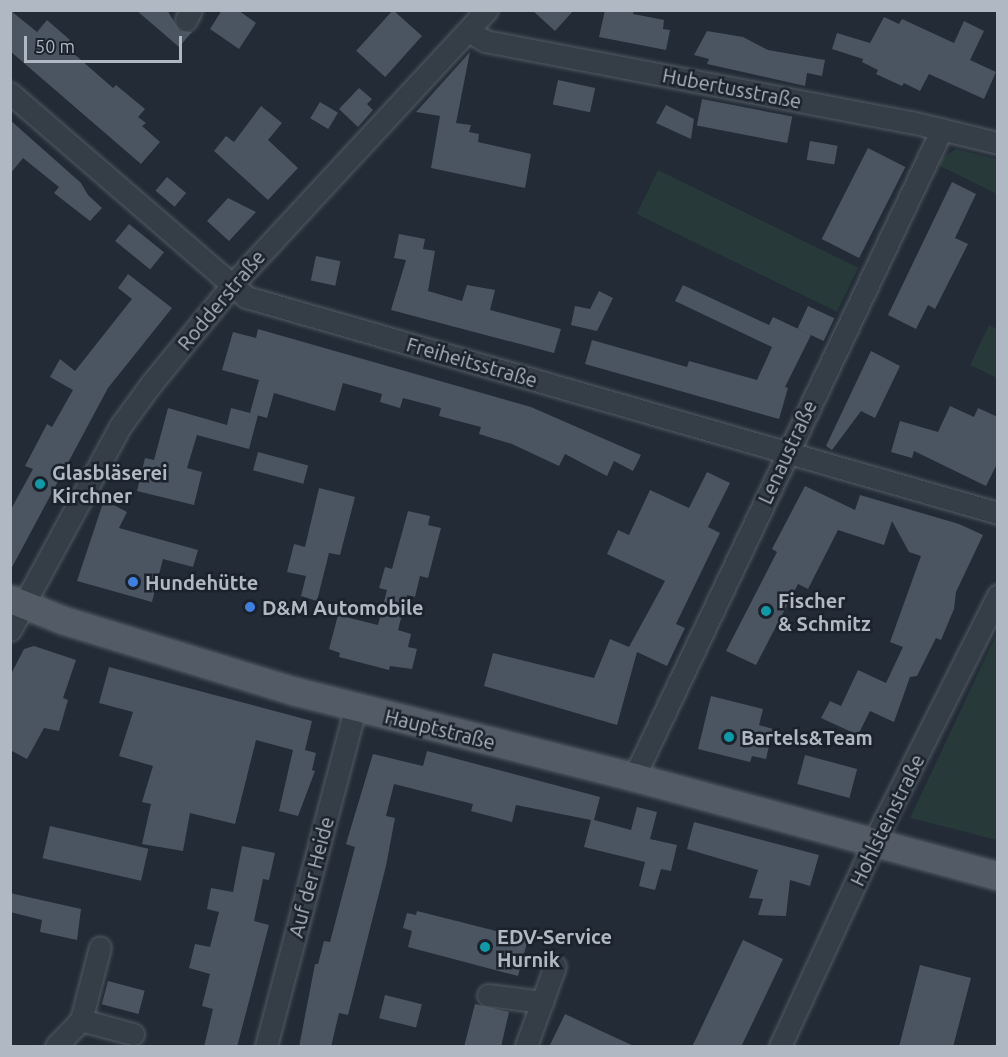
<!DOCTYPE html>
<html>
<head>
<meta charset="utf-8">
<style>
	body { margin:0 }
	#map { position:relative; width:1008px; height:1057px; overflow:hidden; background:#222b36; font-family:Ubuntu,sans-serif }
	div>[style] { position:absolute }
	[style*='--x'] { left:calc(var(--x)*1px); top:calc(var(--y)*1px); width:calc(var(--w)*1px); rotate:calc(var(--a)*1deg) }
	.green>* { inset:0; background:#273939; transform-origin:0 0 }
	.building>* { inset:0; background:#4a5561; transform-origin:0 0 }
	.roads { filter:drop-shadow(0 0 2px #535b64) drop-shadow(0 0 2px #535b64) }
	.minor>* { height:21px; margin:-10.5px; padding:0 10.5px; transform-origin:10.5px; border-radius:10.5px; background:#353d46 }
	.major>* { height:27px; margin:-13.5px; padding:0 13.5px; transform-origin:13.5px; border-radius:13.5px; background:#535c66 }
	.dots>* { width:16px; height:16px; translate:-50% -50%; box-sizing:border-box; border:3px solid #1b222b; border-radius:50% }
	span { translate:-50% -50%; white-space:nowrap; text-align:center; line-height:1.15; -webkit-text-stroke:5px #1b222b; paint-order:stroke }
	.street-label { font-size:20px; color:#b0b8c3 }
	.poi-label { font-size:20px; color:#b0b8c3; font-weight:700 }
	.left { translate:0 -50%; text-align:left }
	.frame { position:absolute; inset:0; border:12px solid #b0b8c3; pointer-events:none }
	.scale { position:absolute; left:24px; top:36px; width:158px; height:27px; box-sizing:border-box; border:3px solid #b0b8c3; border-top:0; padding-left:8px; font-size:18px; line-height:21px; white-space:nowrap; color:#b0b8c3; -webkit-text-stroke:4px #1b222b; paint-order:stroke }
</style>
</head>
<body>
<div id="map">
	<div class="green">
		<div style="clip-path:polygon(956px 149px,997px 159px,997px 194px,938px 165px,942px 158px)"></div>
		<div style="left:658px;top:170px;width:223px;height:49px;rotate:26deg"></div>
		<div style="clip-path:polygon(989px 325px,997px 329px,997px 378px,970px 365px)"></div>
		<div style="clip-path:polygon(996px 635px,998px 636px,997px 840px,910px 818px)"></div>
	</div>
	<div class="building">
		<div style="clip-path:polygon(10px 10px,37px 32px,47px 20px,70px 40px,65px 46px,113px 88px,116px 85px,145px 109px,138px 117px,146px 123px,142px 126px,160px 142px,141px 164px,10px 51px)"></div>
		<div style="clip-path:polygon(136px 10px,167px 10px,180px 31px,192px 32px,179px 47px)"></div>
		<div style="clip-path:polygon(222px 10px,238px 10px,256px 23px,239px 49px,210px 29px)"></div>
		<div style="left:393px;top:10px;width:39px;height:55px;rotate:42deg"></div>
		<div style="clip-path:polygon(532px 10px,574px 10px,555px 31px)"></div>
		<div style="clip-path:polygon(605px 10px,634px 10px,633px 14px,664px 20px,663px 29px,670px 30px,666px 50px,599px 37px)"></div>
		<div style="clip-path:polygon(884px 17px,899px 24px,902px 19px,954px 43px,964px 21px,984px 31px,970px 60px,996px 72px,984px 99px,929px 74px,920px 91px,904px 83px,902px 86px,876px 74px,878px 70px,862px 62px,863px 59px,832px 49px,837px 33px,870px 43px)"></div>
		<div style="clip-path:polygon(707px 31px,743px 37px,768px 50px,825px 60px,822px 76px,807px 73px,805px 86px,707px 64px,709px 59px,694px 55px)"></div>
		<div style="clip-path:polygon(470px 52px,456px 123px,471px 125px,469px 132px,479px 134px,478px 142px,531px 154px,525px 188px,431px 168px,440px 116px,416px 112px)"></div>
		<div style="left:558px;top:80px;width:38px;height:25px;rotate:12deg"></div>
		<div style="clip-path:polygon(359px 88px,372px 99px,367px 104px,373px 110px,358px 127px,339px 109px)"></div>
		<div style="left:702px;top:99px;width:92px;height:27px;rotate:11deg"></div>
		<div style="left:320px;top:102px;width:21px;height:19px;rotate:31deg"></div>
		<div style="clip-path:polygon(666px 105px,694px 119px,691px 139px,656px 123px)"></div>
		<div style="clip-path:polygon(261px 106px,282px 123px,268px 140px,298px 168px,268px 200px,214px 151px,226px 136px,234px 142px)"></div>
		<div style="clip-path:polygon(10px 120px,81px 183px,88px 195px,102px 208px,90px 221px,54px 193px,59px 187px,23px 158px,10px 174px)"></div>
		<div style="left:810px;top:141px;width:28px;height:19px;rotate:10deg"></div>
		<div style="left:868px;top:148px;width:42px;height:102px;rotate:27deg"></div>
		<div style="left:167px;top:177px;width:25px;height:18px;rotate:40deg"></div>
		<div style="clip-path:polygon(952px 182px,976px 194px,955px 238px,968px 244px,935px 309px,928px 305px,916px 329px,888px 315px)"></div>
		<div style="clip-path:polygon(228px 198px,256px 212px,229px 241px,207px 221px)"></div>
		<div style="left:129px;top:224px;width:45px;height:22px;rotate:39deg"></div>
		<div style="clip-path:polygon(399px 234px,425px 239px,423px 249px,435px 251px,428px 291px,462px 301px,467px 285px,495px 290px,490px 310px,561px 329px,554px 353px,391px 310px,406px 260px,394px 258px)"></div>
		<div style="left:316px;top:256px;width:25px;height:25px;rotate:12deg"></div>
		<div style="clip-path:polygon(128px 274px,172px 308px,108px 388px,10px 571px,10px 511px,33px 469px,25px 466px,47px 424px,52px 427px,73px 390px,50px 377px,60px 359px,75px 371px,132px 299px,118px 288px)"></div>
		<div style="clip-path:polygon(683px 285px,769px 325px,773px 317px,811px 335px,785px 387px,788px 388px,779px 419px,585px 364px,592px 340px,687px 367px,689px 361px,757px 380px,772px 347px,675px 301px)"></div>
		<div style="clip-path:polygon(599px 291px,613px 298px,597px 331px,571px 325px,575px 306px,590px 309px)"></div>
		<div style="left:808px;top:306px;width:29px;height:25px;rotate:25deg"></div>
		<div style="clip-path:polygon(258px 329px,531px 407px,641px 455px,633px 471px,614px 461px,607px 476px,565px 454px,559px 466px,512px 444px,479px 434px,481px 427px,439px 416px,441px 408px,403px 398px,400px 408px,380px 402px,382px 394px,343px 383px,335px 411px,274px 393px,267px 418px,250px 413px,259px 380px,222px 370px,233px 332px,256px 338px)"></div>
		<div style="clip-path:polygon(871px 351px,900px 366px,875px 418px,861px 411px,832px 450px,826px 446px)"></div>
		<div style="clip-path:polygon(950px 406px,974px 417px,978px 408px,998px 417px,998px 462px,986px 486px,914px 451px,912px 458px,891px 452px,900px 421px,938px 432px)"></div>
		<div style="clip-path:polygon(168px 408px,227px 425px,231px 408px,258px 415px,249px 449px,197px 435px,187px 468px,202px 472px,194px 505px,137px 491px,145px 458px,154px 460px)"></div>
		<div style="left:258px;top:452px;width:52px;height:19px;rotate:15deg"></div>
		<div style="clip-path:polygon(707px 472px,730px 483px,708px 527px,720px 533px,676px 624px,685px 628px,667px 666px,637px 652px,617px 725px,484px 686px,493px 653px,594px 678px,610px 639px,629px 647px,665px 581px,607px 554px,618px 530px,629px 535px,650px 490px,689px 508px)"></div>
		<div style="clip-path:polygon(805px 486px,855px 510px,860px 495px,959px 524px,983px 535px,956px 592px,954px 609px,941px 640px,936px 638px,917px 676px,910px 677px,894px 722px,870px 711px,858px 735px,821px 718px,830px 701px,841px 706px,858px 670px,886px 683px,903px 647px,890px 642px,921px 556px,909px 552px,892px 521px,884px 545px,838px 530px,808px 589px,798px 584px,756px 665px,726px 651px,777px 552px,772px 549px)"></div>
		<div style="clip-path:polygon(319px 488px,355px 497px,340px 555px,329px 553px,317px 601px,301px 596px,306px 576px,287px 572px,294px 544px,305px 547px)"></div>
		<div style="clip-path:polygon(104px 500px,127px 512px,119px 528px,198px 550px,193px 567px,163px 559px,152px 602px,77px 581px)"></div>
		<div style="clip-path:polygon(408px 511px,430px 516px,428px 525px,441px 528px,428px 578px,420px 576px,415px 597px,407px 595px,398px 630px,411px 634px,408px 647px,417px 649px,412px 669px,390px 666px,389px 670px,339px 657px,340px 653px,329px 649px,338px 615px,378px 625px,387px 590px,379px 588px,385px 567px,392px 569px)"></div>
		<div style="clip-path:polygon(34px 646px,76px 660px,63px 698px,68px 700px,59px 731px,44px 728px,27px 759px,10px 750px,10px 676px,24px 649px)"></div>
		<div style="clip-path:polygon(109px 667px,312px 721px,305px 750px,316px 753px,312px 770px,315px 771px,298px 816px,279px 811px,293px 750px,256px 740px,235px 824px,190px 813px,183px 851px,142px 844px,151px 804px,142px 802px,153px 766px,119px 756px,133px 712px,99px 703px)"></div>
		<div style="clip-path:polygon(711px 696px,763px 709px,759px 725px,773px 729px,766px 759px,752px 756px,750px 762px,698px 749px)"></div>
		<div style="clip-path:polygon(427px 751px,600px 797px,594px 820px,631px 830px,637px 807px,657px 812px,650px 839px,677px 845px,671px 871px,661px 869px,655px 890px,639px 886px,645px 862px,584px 847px,591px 820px,516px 805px,512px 822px,471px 811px,473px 804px,394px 784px,386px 816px,395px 818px,386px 866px,348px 1015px,339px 1013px,331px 1047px,299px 1047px,315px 964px,318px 964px,324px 941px,330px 942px,355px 847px,346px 844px,373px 754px,423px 766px)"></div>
		<div style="left:805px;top:755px;width:54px;height:30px;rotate:15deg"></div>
		<div style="clip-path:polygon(694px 822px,819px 855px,810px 886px,790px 880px,786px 916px,758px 915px,763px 899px,749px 898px,758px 870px,687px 849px)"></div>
		<div style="left:50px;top:826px;width:101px;height:33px;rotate:13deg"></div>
		<div style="clip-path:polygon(242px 846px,275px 853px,269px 880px,263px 879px,254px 921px,269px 925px,237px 1047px,204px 1047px,213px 1009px,202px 1006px,210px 974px,189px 968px,195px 944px,210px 947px,219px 912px,207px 909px,211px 888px,233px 892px)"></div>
		<div style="clip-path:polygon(10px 893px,81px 909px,77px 940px,40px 932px,42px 920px,10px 912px)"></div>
		<div style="clip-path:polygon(417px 911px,528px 939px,518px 976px,408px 947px,412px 931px,403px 928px,407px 913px,416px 915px)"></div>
		<div style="clip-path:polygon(743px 940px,783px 959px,741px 1047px,692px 1047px)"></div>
		<div style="clip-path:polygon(920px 965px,971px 978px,953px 1047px,899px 1047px)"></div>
		<div style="left:108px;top:981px;width:38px;height:24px;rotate:15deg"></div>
		<div style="left:385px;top:995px;width:38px;height:24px;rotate:14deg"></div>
		<div style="clip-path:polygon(475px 1004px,509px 1012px,501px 1047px,464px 1047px)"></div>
		<div style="clip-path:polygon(565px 1014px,599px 1030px,636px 1047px,549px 1047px)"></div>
	</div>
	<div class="roads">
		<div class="minor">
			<div style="--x:186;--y:20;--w:11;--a:-63"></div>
			<div style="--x:468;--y:31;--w:20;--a:30"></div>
			<div style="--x:485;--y:41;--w:434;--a:10.8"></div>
			<div style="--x:911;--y:122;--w:89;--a:13.6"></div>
			<div style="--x:10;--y:93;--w:312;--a:40.8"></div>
			<div style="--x:246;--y:297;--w:782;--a:16.03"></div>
			<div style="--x:10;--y:630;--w:233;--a:-61.6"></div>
			<div style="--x:121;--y:425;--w:51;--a:-53.8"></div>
			<div style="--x:151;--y:384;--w:128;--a:-50.7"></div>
			<div style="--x:232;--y:285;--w:375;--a:-47.2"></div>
			<div style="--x:634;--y:777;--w:717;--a:-64.58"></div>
			<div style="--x:488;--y:995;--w:55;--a:7.3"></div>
			<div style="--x:81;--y:1020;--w:54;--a:15.1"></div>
			<div style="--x:56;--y:1046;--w:36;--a:-46"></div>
			<div style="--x:81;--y:1020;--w:75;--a:-75.4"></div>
			<div style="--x:266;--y:1046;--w:350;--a:-75.2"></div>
			<div style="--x:526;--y:1046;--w:85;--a:-70.1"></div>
			<div style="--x:780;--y:1046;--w:250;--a:-65.2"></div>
			<div style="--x:885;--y:819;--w:251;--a:-63.2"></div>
		</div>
		<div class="major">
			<div style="--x:10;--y:599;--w:57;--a:21.6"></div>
			<div style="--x:63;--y:620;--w:242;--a:17.1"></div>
			<div style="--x:294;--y:691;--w:351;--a:14.2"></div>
			<div style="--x:634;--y:777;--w:377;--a:15.2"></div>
		</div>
	</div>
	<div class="dots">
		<div style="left:40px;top:484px;background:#0f9aa8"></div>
		<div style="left:133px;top:582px;background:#3f7fe0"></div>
		<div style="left:250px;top:607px;background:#3f7fe0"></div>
		<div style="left:766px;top:611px;background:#0f9aa8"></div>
		<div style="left:729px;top:737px;background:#0f9aa8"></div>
		<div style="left:485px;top:947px;background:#0f9aa8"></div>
	</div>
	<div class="street-label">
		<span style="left:732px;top:88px;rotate:11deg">Hubertusstraße</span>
		<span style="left:221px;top:300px;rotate:-50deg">Rodderstraße</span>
		<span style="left:472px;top:362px;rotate:16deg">Freiheitsstraße</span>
		<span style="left:787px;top:452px;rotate:-65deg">Lenaustraße</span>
		<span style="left:440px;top:729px;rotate:14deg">Hauptstraße</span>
		<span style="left:887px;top:820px;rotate:-64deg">Hohlsteinstraße</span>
		<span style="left:311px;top:877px;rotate:-75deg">Auf der Heide</span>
	</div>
	<div class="poi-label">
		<span class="left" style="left:52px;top:484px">Glasbläserei<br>Kirchner</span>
		<span class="left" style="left:145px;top:582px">Hundehütte</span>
		<span class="left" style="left:778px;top:612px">Fischer<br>&amp; Schmitz</span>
		<span class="left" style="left:262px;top:607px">D&amp;M Automobile</span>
		<span class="left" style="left:741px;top:737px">Bartels&amp;Team</span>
		<span class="left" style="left:497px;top:948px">EDV-Service<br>Hurnik</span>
	</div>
	<div class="frame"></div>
	<div class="scale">50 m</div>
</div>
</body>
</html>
